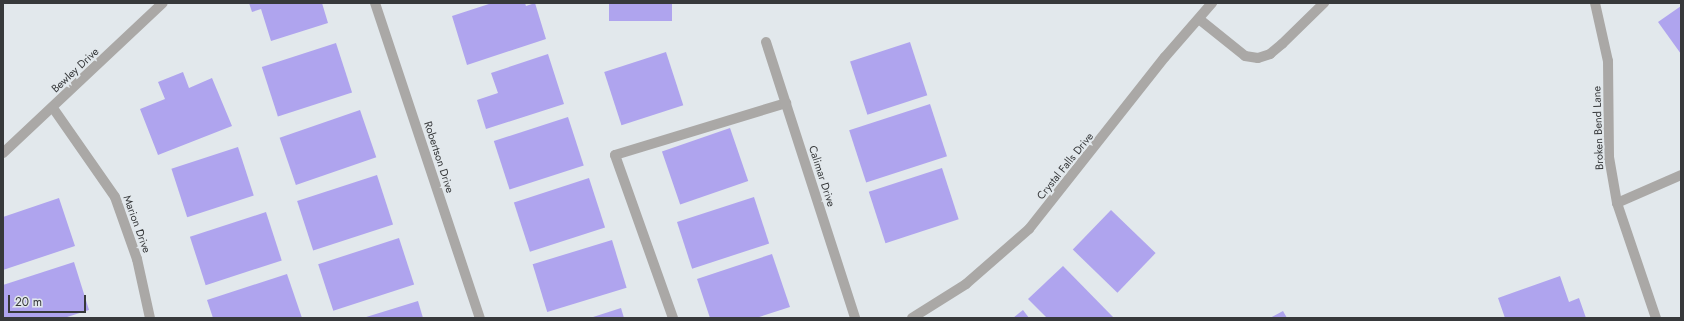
<!DOCTYPE html>
<html>
<head>
<meta charset="utf-8">
<style>
	body { margin:0 }
	#map { position:relative; width:1684px; height:321px; overflow:hidden; background:#e2e8ec; font-family:Jost,sans-serif }
	div>[style] { position:absolute }
	[style*='--x'] { left:calc(var(--x)*1px); top:calc(var(--y)*1px); width:calc(var(--w)*1px); rotate:calc(var(--a)*1deg) }
	.building>* { inset:0; background:#afa4ee; transform-origin:0 0 }
	.lane>* { height:10px; margin:-5px; padding:0 5px; transform-origin:5px; border-radius:5px; background:#aaa8a6 }
	.street>* { height:10px; margin:-5px; padding:0 5px; transform-origin:5px; border-radius:5px; background:#aaa8a6 }
	span { translate:-50% -50%; white-space:nowrap; text-align:center; line-height:1.15; -webkit-text-stroke:4px #e2e8ec; paint-order:stroke }
	.street-label { font-size:11px; color:#37393b }
	.frame { position:absolute; inset:0; border:4px solid #37393b; pointer-events:none }
	.scale { position:absolute; left:8px; top:295px; width:78px; height:18px; box-sizing:border-box; border:2px solid #37393b; border-top:0; padding-left:5px; font-size:12px; line-height:14px; white-space:nowrap; color:#37393b; -webkit-text-stroke:3px #e2e8ec; paint-order:stroke }
</style>
</head>
<body>
<div id="map">
	<div class="building">
		<div style="clip-path:polygon(249px 3px,322px 3px,328px 23px,271px 41px,261px 9px,252px 12px)"></div>
		<div style="clip-path:polygon(492px 3px,525px 3px,526px 6px,535px 3px,546px 39px,467px 65px,452px 16px)"></div>
		<div style="left:609px;top:3px;width:63px;height:18px"></div>
		<div style="clip-path:polygon(1681px 6px,1681px 54px,1658px 22px)"></div>
		<div style="left:910px;top:42px;width:56px;height:63px;rotate:72deg"></div>
		<div style="left:336px;top:43px;width:52px;height:78px;rotate:72deg"></div>
		<div style="left:666px;top:52px;width:56px;height:65px;rotate:72deg"></div>
		<div style="clip-path:polygon(548px 54px,564px 104px,486px 129px,477px 100px,498px 93px,491px 73px)"></div>
		<div style="clip-path:polygon(183px 72px,189px 88px,212px 78px,232px 126px,158px 155px,140px 109px,165px 99px,158px 82px)"></div>
		<div style="left:930px;top:104px;width:55px;height:85px;rotate:72deg"></div>
		<div style="left:360px;top:110px;width:50px;height:85px;rotate:71deg"></div>
		<div style="left:568px;top:117px;width:51px;height:78px;rotate:72deg"></div>
		<div style="left:730px;top:128px;width:56px;height:72px;rotate:71deg"></div>
		<div style="left:238px;top:147px;width:51px;height:70px;rotate:72deg"></div>
		<div style="left:942px;top:168px;width:54px;height:77px;rotate:72deg"></div>
		<div style="left:377px;top:175px;width:52px;height:84px;rotate:72deg"></div>
		<div style="left:589px;top:178px;width:52px;height:79px;rotate:72deg"></div>
		<div style="left:754px;top:197px;width:49px;height:81px;rotate:72deg"></div>
		<div style="clip-path:polygon(59px 198px,75px 246px,3px 270px,3px 217px)"></div>
		<div style="left:1111px;top:210px;width:62px;height:55px;rotate:44deg"></div>
		<div style="left:266px;top:212px;width:51px;height:80px;rotate:72deg"></div>
		<div style="left:399px;top:238px;width:49px;height:85px;rotate:72deg"></div>
		<div style="left:612px;top:240px;width:50px;height:83px;rotate:73deg"></div>
		<div style="clip-path:polygon(772px 254px,790px 307px,756px 318px,710px 318px,697px 279px)"></div>
		<div style="clip-path:polygon(74px 262px,89px 310px,64px 318px,3px 318px,3px 285px)"></div>
		<div style="clip-path:polygon(1063px 266px,1114px 318px,1047px 318px,1028px 299px)"></div>
		<div style="clip-path:polygon(287px 274px,302px 318px,213px 318px,207px 300px)"></div>
		<div style="clip-path:polygon(1560px 276px,1569px 302px,1579px 298px,1586px 318px,1505px 318px,1498px 298px)"></div>
		<div style="clip-path:polygon(418px 301px,423px 318px,363px 318px)"></div>
		<div style="clip-path:polygon(621px 308px,624px 318px,590px 318px)"></div>
		<div style="clip-path:polygon(1023px 310px,1029px 318px,1013px 318px)"></div>
		<div style="clip-path:polygon(1283px 311px,1287px 318px,1270px 318px)"></div>
	</div>
	<div class="lane">
		<div style="--x:1199;--y:19;--w:59;--a:38.8"></div>
		<div style="--x:1245;--y:56;--w:13;--a:9"></div>
		<div style="--x:1258;--y:58;--w:13;--a:-18"></div>
		<div style="--x:1270;--y:54;--w:16;--a:-40"></div>
		<div style="--x:1282;--y:44;--w:59;--a:-44.3"></div>
		<div style="--x:673;--y:318;--w:173;--a:-109.6"></div>
		<div style="--x:615;--y:155;--w:179;--a:-16.9"></div>
	</div>
	<div class="street">
		<div style="--x:375;--y:3;--w:332;--a:71.6"></div>
		<div style="--x:1595;--y:3;--w:59;--a:77.4"></div>
		<div style="--x:1608;--y:61;--w:96;--a:89.4"></div>
		<div style="--x:1609;--y:157;--w:47;--a:80.1"></div>
		<div style="--x:1617;--y:203;--w:121;--a:71.3"></div>
		<div style="--x:766;--y:42;--w:290;--a:72.1"></div>
		<div style="--x:53;--y:108;--w:108;--a:55.1"></div>
		<div style="--x:115;--y:197;--w:66;--a:70.5"></div>
		<div style="--x:137;--y:259;--w:60;--a:77.6"></div>
		<div style="--x:3;--y:153;--w:219;--a:-43.2"></div>
		<div style="--x:1617;--y:203;--w:70;--a:-23.6"></div>
		<div style="--x:912;--y:318;--w:64;--a:-32.2"></div>
		<div style="--x:966;--y:284;--w:84;--a:-41.1"></div>
		<div style="--x:1029;--y:229;--w:219;--a:-51.7"></div>
		<div style="--x:1165;--y:57;--w:72;--a:-49"></div>
	</div>
	<div class="street-label">
		<span style="left:75px;top:70px;rotate:-43deg">Bewley Drive</span>
		<span style="left:1598px;top:128px;rotate:-92deg">Broken Bend Lane</span>
		<span style="left:439px;top:157px;rotate:72deg">Robertson Drive</span>
		<span style="left:1065px;top:166px;rotate:-51deg">Crystal Falls Drive</span>
		<span style="left:822px;top:176px;rotate:72deg">Calimar Drive</span>
		<span style="left:137px;top:224px;rotate:70deg">Marion Drive</span>
	</div>
	<div class="frame"></div>
	<div class="scale">20 m</div>
</div>
</body>
</html>
